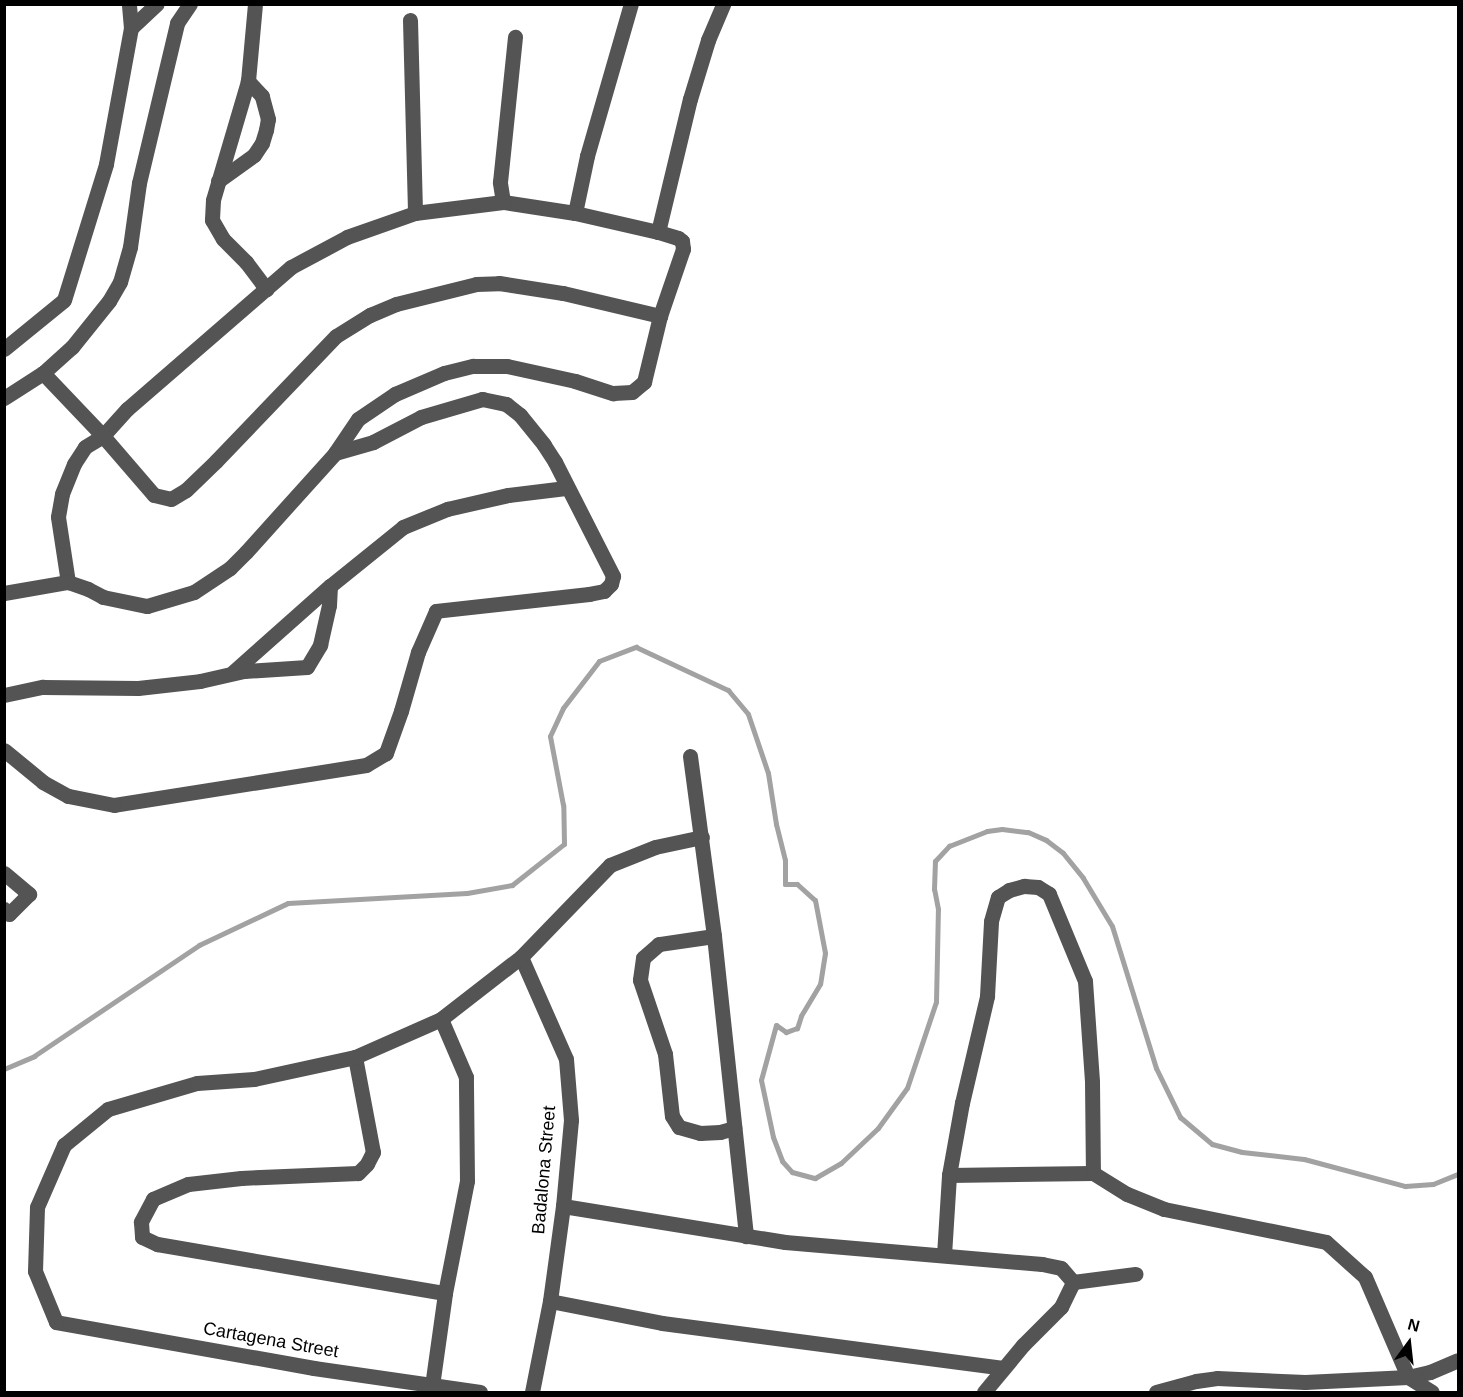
<!DOCTYPE html>
<html>
<head>
<meta charset="utf-8">
<style>
	body { margin:0 }
	#map { position:relative; width:1463px; height:1397px; overflow:hidden; background:#fff; font-family:Helvetica,sans-serif }
	div>[style] { position:absolute }
	[style*='--x'] { left:calc(var(--x)*1px); top:calc(var(--y)*1px); width:calc(var(--w)*1px); rotate:calc(var(--a)*1deg) }
	.stream>* { height:5px; margin:-2.5px; padding:0 2.5px; transform-origin:2.5px; border-radius:2.5px; background:#a2a2a2 }
	.minor>* { height:15px; margin:-7.5px; padding:0 7.5px; transform-origin:7.5px; border-radius:7.5px; background:#545454 }
	span { translate:-50% -50%; white-space:nowrap; text-align:center; line-height:1.15; -webkit-text-stroke:4.5px #fff; paint-order:stroke }
	.street-label { font-size:18px; color:#000 }
	.frame { position:absolute; inset:0; border:6px solid #000; pointer-events:none }
	.north { position:absolute; left:1379px; top:1313px; width:60px; height:60px; -webkit-text-stroke:4px #fff; paint-order:stroke; rotate:15deg; font-size:16px; font-weight:700; line-height:24px; text-align:center; color:#000 }
	.north::after { content:''; display:block; margin:auto; width:21px; height:27px; background:#000; clip-path:polygon(50% 0,100% 100%,50% 72%,0 100%) }
</style>
</head>
<body>
<div id="map">
	<div class="stream">
		<div style="--x:4;--y:1069;--w:33;--a:-23"></div>
		<div style="--x:34;--y:1056;--w:199;--a:-33.9"></div>
		<div style="--x:199;--y:945;--w:98;--a:-25.3"></div>
		<div style="--x:288;--y:903;--w:179;--a:-3.2"></div>
		<div style="--x:467;--y:893;--w:46;--a:-10.1"></div>
		<div style="--x:512;--y:885;--w:66;--a:-38.3"></div>
		<div style="--x:564;--y:844;--w:39;--a:-91"></div>
		<div style="--x:563;--y:805;--w:70;--a:-100.7"></div>
		<div style="--x:550;--y:736;--w:31;--a:-65"></div>
		<div style="--x:563;--y:708;--w:59;--a:-52.5"></div>
		<div style="--x:599;--y:661;--w:40;--a:-21"></div>
		<div style="--x:636;--y:647;--w:102;--a:25.1"></div>
		<div style="--x:728;--y:690;--w:31;--a:50"></div>
		<div style="--x:748;--y:714;--w:62;--a:71.3"></div>
		<div style="--x:768;--y:773;--w:52;--a:81.1"></div>
		<div style="--x:776;--y:824;--w:37;--a:76"></div>
		<div style="--x:785;--y:860;--w:24;--a:90"></div>
		<div style="--x:785;--y:884;--w:12;--a:0"></div>
		<div style="--x:797;--y:884;--w:24;--a:42"></div>
		<div style="--x:815;--y:900;--w:54;--a:79.3"></div>
		<div style="--x:825;--y:953;--w:31;--a:99"></div>
		<div style="--x:820;--y:984;--w:37;--a:121"></div>
		<div style="--x:801;--y:1016;--w:13;--a:108"></div>
		<div style="--x:797;--y:1028;--w:12;--a:160"></div>
		<div style="--x:786;--y:1032;--w:12;--a:-145"></div>
		<div style="--x:776;--y:1025;--w:57;--a:105.3"></div>
		<div style="--x:761;--y:1080;--w:58;--a:78.1"></div>
		<div style="--x:773;--y:1137;--w:26;--a:69"></div>
		<div style="--x:782;--y:1161;--w:15;--a:48"></div>
		<div style="--x:792;--y:1172;--w:24;--a:15"></div>
		<div style="--x:815;--y:1178;--w:30;--a:-30"></div>
		<div style="--x:841;--y:1163;--w:51;--a:-43.4"></div>
		<div style="--x:878;--y:1128;--w:49;--a:-54.1"></div>
		<div style="--x:907;--y:1088;--w:91;--a:-71.4"></div>
		<div style="--x:936;--y:1002;--w:93;--a:-88.8"></div>
		<div style="--x:938;--y:909;--w:20;--a:-101"></div>
		<div style="--x:934;--y:889;--w:28;--a:-88"></div>
		<div style="--x:935;--y:861;--w:21;--a:-47"></div>
		<div style="--x:949;--y:846;--w:41;--a:-21.5"></div>
		<div style="--x:987;--y:831;--w:15;--a:-8"></div>
		<div style="--x:1002;--y:829;--w:26;--a:7"></div>
		<div style="--x:1028;--y:832;--w:20;--a:24"></div>
		<div style="--x:1046;--y:840;--w:21;--a:37"></div>
		<div style="--x:1063;--y:853;--w:32;--a:51"></div>
		<div style="--x:1083;--y:878;--w:56;--a:58.9"></div>
		<div style="--x:1112;--y:926;--w:149;--a:72.8"></div>
		<div style="--x:1156;--y:1068;--w:55;--a:63.9"></div>
		<div style="--x:1180;--y:1117;--w:42;--a:40.2"></div>
		<div style="--x:1212;--y:1144;--w:31;--a:15"></div>
		<div style="--x:1242;--y:1152;--w:62;--a:6.4"></div>
		<div style="--x:1304;--y:1159;--w:105;--a:15"></div>
		<div style="--x:1405;--y:1186;--w:28;--a:-4"></div>
		<div style="--x:1433;--y:1184;--w:27;--a:-22"></div>
	</div>
	<div class="minor">
		<div style="--x:255;--y:4;--w:77;--a:95.2"></div>
		<div style="--x:248;--y:81;--w:124;--a:106.4"></div>
		<div style="--x:213;--y:200;--w:20;--a:93"></div>
		<div style="--x:212;--y:220;--w:22;--a:60"></div>
		<div style="--x:223;--y:239;--w:33;--a:45"></div>
		<div style="--x:246;--y:262;--w:34;--a:53"></div>
		<div style="--x:410;--y:20;--w:193;--a:88.5"></div>
		<div style="--x:131;--y:28;--w:35;--a:-43"></div>
		<div style="--x:218;--y:181;--w:44;--a:-35.8"></div>
		<div style="--x:254;--y:155;--w:14;--a:-56"></div>
		<div style="--x:262;--y:143;--w:14;--a:-73"></div>
		<div style="--x:266;--y:130;--w:11;--a:-80"></div>
		<div style="--x:268;--y:119;--w:24;--a:-105"></div>
		<div style="--x:262;--y:96;--w:21;--a:-133"></div>
		<div style="--x:503;--y:202;--w:20;--a:-99"></div>
		<div style="--x:500;--y:182;--w:146;--a:-84.1"></div>
		<div style="--x:575;--y:213;--w:58;--a:-78.1"></div>
		<div style="--x:587;--y:156;--w:158;--a:-73.9"></div>
		<div style="--x:658;--y:232;--w:137;--a:-76.5"></div>
		<div style="--x:690;--y:99;--w:62;--a:-73"></div>
		<div style="--x:708;--y:40;--w:39;--a:-67"></div>
		<div style="--x:4;--y:349;--w:77;--a:-39.2"></div>
		<div style="--x:64;--y:300;--w:142;--a:-72.8"></div>
		<div style="--x:106;--y:164;--w:138;--a:-79.6"></div>
		<div style="--x:131;--y:28;--w:24;--a:-95"></div>
		<div style="--x:43;--y:373;--w:39;--a:-42"></div>
		<div style="--x:72;--y:347;--w:59;--a:-51.2"></div>
		<div style="--x:109;--y:301;--w:22;--a:-60"></div>
		<div style="--x:120;--y:282;--w:36;--a:-74"></div>
		<div style="--x:130;--y:247;--w:65;--a:-82"></div>
		<div style="--x:139;--y:183;--w:164;--a:-76.6"></div>
		<div style="--x:177;--y:23;--w:23;--a:-56"></div>
		<div style="--x:4;--y:398;--w:46;--a:-32.7"></div>
		<div style="--x:43;--y:373;--w:87;--a:46.4"></div>
		<div style="--x:103;--y:436;--w:21;--a:149"></div>
		<div style="--x:85;--y:447;--w:20;--a:123"></div>
		<div style="--x:74;--y:464;--w:32;--a:112"></div>
		<div style="--x:62;--y:494;--w:23;--a:100"></div>
		<div style="--x:58;--y:517;--w:66;--a:81.3"></div>
		<div style="--x:335;--y:453;--w:41;--a:-55.9"></div>
		<div style="--x:358;--y:419;--w:45;--a:-34"></div>
		<div style="--x:395;--y:394;--w:53;--a:-23.2"></div>
		<div style="--x:444;--y:373;--w:30;--a:-14"></div>
		<div style="--x:473;--y:366;--w:34;--a:0"></div>
		<div style="--x:507;--y:366;--w:70;--a:12.4"></div>
		<div style="--x:575;--y:381;--w:40;--a:18"></div>
		<div style="--x:613;--y:393;--w:19;--a:-3"></div>
		<div style="--x:632;--y:392;--w:16;--a:-40"></div>
		<div style="--x:644;--y:382;--w:68;--a:-76.4"></div>
		<div style="--x:660;--y:316;--w:71;--a:-71.1"></div>
		<div style="--x:683;--y:249;--w:8;--a:-97"></div>
		<div style="--x:682;--y:241;--w:5;--a:-143"></div>
		<div style="--x:678;--y:238;--w:21;--a:-163"></div>
		<div style="--x:658;--y:232;--w:85;--a:-167.1"></div>
		<div style="--x:575;--y:213;--w:73;--a:-171.3"></div>
		<div style="--x:503;--y:202;--w:89;--a:172.9"></div>
		<div style="--x:415;--y:213;--w:72;--a:160.6"></div>
		<div style="--x:347;--y:237;--w:64;--a:151.8"></div>
		<div style="--x:291;--y:267;--w:217;--a:139.1"></div>
		<div style="--x:127;--y:409;--w:36;--a:132"></div>
		<div style="--x:103;--y:436;--w:78;--a:49.2"></div>
		<div style="--x:154;--y:495;--w:17;--a:13"></div>
		<div style="--x:171;--y:499;--w:17;--a:-31"></div>
		<div style="--x:186;--y:490;--w:42;--a:-44"></div>
		<div style="--x:216;--y:461;--w:173;--a:-46.2"></div>
		<div style="--x:336;--y:336;--w:40;--a:-32"></div>
		<div style="--x:370;--y:315;--w:28;--a:-23"></div>
		<div style="--x:396;--y:304;--w:82;--a:-14"></div>
		<div style="--x:476;--y:284;--w:23;--a:-2"></div>
		<div style="--x:499;--y:283;--w:65;--a:8.9"></div>
		<div style="--x:563;--y:293;--w:100;--a:13.3"></div>
		<div style="--x:4;--y:593;--w:65;--a:-9.8"></div>
		<div style="--x:68;--y:582;--w:21;--a:19"></div>
		<div style="--x:88;--y:589;--w:17;--a:28"></div>
		<div style="--x:103;--y:597;--w:45;--a:11.6"></div>
		<div style="--x:147;--y:606;--w:49;--a:-16.6"></div>
		<div style="--x:194;--y:592;--w:43;--a:-33.7"></div>
		<div style="--x:230;--y:568;--w:23;--a:-45"></div>
		<div style="--x:246;--y:552;--w:133;--a:-48"></div>
		<div style="--x:335;--y:453;--w:40;--a:-16"></div>
		<div style="--x:373;--y:442;--w:54;--a:-27.5"></div>
		<div style="--x:421;--y:417;--w:64;--a:-16.4"></div>
		<div style="--x:482;--y:399;--w:25;--a:12"></div>
		<div style="--x:506;--y:404;--w:18;--a:38"></div>
		<div style="--x:520;--y:415;--w:38;--a:51"></div>
		<div style="--x:544;--y:445;--w:20;--a:57"></div>
		<div style="--x:555;--y:462;--w:128;--a:63"></div>
		<div style="--x:613;--y:576;--w:8;--a:104"></div>
		<div style="--x:611;--y:584;--w:10;--a:135"></div>
		<div style="--x:604;--y:591;--w:15;--a:169"></div>
		<div style="--x:589;--y:594;--w:154;--a:173.7"></div>
		<div style="--x:436;--y:611;--w:45;--a:113.7"></div>
		<div style="--x:418;--y:652;--w:61;--a:106.1"></div>
		<div style="--x:401;--y:711;--w:45;--a:109.7"></div>
		<div style="--x:386;--y:753;--w:23;--a:149"></div>
		<div style="--x:366;--y:765;--w:255;--a:171"></div>
		<div style="--x:114;--y:805;--w:47;--a:-168.9"></div>
		<div style="--x:68;--y:796;--w:29;--a:-151"></div>
		<div style="--x:43;--y:782;--w:50;--a:-140.6"></div>
		<div style="--x:233;--y:672;--w:130;--a:-41.6"></div>
		<div style="--x:4;--y:695;--w:40;--a:-12"></div>
		<div style="--x:43;--y:687;--w:95;--a:0.6"></div>
		<div style="--x:138;--y:688;--w:62;--a:-6.4"></div>
		<div style="--x:200;--y:681;--w:45;--a:-12.8"></div>
		<div style="--x:244;--y:671;--w:63;--a:-3.6"></div>
		<div style="--x:307;--y:667;--w:26;--a:-59"></div>
		<div style="--x:320;--y:645;--w:41;--a:-77.3"></div>
		<div style="--x:329;--y:605;--w:19;--a:-87"></div>
		<div style="--x:330;--y:586;--w:94;--a:-38.9"></div>
		<div style="--x:403;--y:527;--w:48;--a:-22.2"></div>
		<div style="--x:447;--y:509;--w:63;--a:-12.9"></div>
		<div style="--x:508;--y:495;--w:58;--a:-6.9"></div>
		<div style="--x:690;--y:756;--w:182;--a:82.4"></div>
		<div style="--x:714;--y:936;--w:302;--a:83.9"></div>
		<div style="--x:4;--y:873;--w:33;--a:40"></div>
		<div style="--x:29;--y:894;--w:28;--a:135"></div>
		<div style="--x:9;--y:914;--w:7;--a:-135"></div>
		<div style="--x:714;--y:936;--w:56;--a:171.7"></div>
		<div style="--x:659;--y:944;--w:21;--a:139"></div>
		<div style="--x:643;--y:958;--w:22;--a:98"></div>
		<div style="--x:640;--y:980;--w:78;--a:71.3"></div>
		<div style="--x:665;--y:1054;--w:62;--a:83.6"></div>
		<div style="--x:672;--y:1116;--w:13;--a:58"></div>
		<div style="--x:679;--y:1127;--w:22;--a:16"></div>
		<div style="--x:700;--y:1133;--w:20;--a:-3"></div>
		<div style="--x:720;--y:1132;--w:15;--a:-16"></div>
		<div style="--x:521;--y:957;--w:111;--a:66.2"></div>
		<div style="--x:566;--y:1059;--w:61;--a:85.3"></div>
		<div style="--x:571;--y:1120;--w:86;--a:95.3"></div>
		<div style="--x:563;--y:1206;--w:96;--a:97.8"></div>
		<div style="--x:550;--y:1301;--w:93;--a:101.2"></div>
		<div style="--x:355;--y:1057;--w:97;--a:79.3"></div>
		<div style="--x:373;--y:1152;--w:13;--a:117"></div>
		<div style="--x:367;--y:1164;--w:13;--a:135"></div>
		<div style="--x:358;--y:1173;--w:117;--a:177.6"></div>
		<div style="--x:241;--y:1178;--w:53;--a:173.5"></div>
		<div style="--x:188;--y:1184;--w:38;--a:157"></div>
		<div style="--x:153;--y:1199;--w:26;--a:118"></div>
		<div style="--x:141;--y:1222;--w:15;--a:86"></div>
		<div style="--x:142;--y:1237;--w:17;--a:25"></div>
		<div style="--x:157;--y:1244;--w:292;--a:9.7"></div>
		<div style="--x:949;--y:1175;--w:144;--a:-0.8"></div>
		<div style="--x:563;--y:1206;--w:225;--a:9.2"></div>
		<div style="--x:785;--y:1242;--w:258;--a:4.9"></div>
		<div style="--x:1042;--y:1264;--w:19;--a:12"></div>
		<div style="--x:1061;--y:1268;--w:18;--a:49"></div>
		<div style="--x:944;--y:1255;--w:80;--a:-86.4"></div>
		<div style="--x:949;--y:1175;--w:73;--a:-79.8"></div>
		<div style="--x:962;--y:1103;--w:110;--a:-76.8"></div>
		<div style="--x:987;--y:996;--w:75;--a:-86.9"></div>
		<div style="--x:991;--y:921;--w:25;--a:-74"></div>
		<div style="--x:998;--y:897;--w:13;--a:-32"></div>
		<div style="--x:1009;--y:890;--w:16;--a:-15"></div>
		<div style="--x:1024;--y:886;--w:14;--a:4"></div>
		<div style="--x:1038;--y:887;--w:13;--a:32"></div>
		<div style="--x:1049;--y:894;--w:94;--a:67.5"></div>
		<div style="--x:1085;--y:981;--w:101;--a:86"></div>
		<div style="--x:1092;--y:1082;--w:91;--a:89.4"></div>
		<div style="--x:1093;--y:1173;--w:40;--a:32"></div>
		<div style="--x:1127;--y:1194;--w:40;--a:22"></div>
		<div style="--x:1164;--y:1209;--w:165;--a:11.5"></div>
		<div style="--x:1326;--y:1242;--w:52;--a:41.9"></div>
		<div style="--x:1365;--y:1277;--w:109;--a:66.7"></div>
		<div style="--x:1408;--y:1377;--w:23;--a:-13"></div>
		<div style="--x:1430;--y:1372;--w:30;--a:-23"></div>
		<div style="--x:550;--y:1301;--w:114;--a:11.1"></div>
		<div style="--x:662;--y:1323;--w:344;--a:7.5"></div>
		<div style="--x:432;--y:1386;--w:94;--a:-82"></div>
		<div style="--x:445;--y:1293;--w:114;--a:-78.9"></div>
		<div style="--x:467;--y:1181;--w:104;--a:-90.6"></div>
		<div style="--x:466;--y:1077;--w:63;--a:-113.3"></div>
		<div style="--x:480;--y:1392;--w:168;--a:-171.8"></div>
		<div style="--x:314;--y:1368;--w:262;--a:-169.9"></div>
		<div style="--x:56;--y:1322;--w:55;--a:-112.4"></div>
		<div style="--x:35;--y:1271;--w:64;--a:-88.2"></div>
		<div style="--x:37;--y:1207;--w:68;--a:-66.5"></div>
		<div style="--x:64;--y:1145;--w:57;--a:-39.3"></div>
		<div style="--x:108;--y:1109;--w:93;--a:-16.3"></div>
		<div style="--x:197;--y:1083;--w:57;--a:-4"></div>
		<div style="--x:254;--y:1079;--w:103;--a:-12.3"></div>
		<div style="--x:355;--y:1057;--w:94;--a:-23.8"></div>
		<div style="--x:441;--y:1019;--w:101;--a:-37.8"></div>
		<div style="--x:521;--y:957;--w:128;--a:-45.9"></div>
		<div style="--x:610;--y:865;--w:48;--a:-21.8"></div>
		<div style="--x:655;--y:847;--w:48;--a:-12"></div>
		<div style="--x:984;--y:1392;--w:61;--a:-50.3"></div>
		<div style="--x:1023;--y:1345;--w:54;--a:-45"></div>
		<div style="--x:1061;--y:1307;--w:28;--a:-64"></div>
		<div style="--x:1073;--y:1282;--w:63;--a:-7.4"></div>
		<div style="--x:1156;--y:1392;--w:41;--a:-15.4"></div>
		<div style="--x:1196;--y:1381;--w:21;--a:-8"></div>
		<div style="--x:1217;--y:1378;--w:88;--a:2.6"></div>
		<div style="--x:1305;--y:1382;--w:103;--a:-2.8"></div>
		<div style="--x:1408;--y:1377;--w:28;--a:32"></div>
	</div>
	<div class="street-label">
		<span style="left:544px;top:1170px;rotate:-85deg">Badalona Street</span>
		<span style="left:271px;top:1340px;rotate:10deg">Cartagena Street</span>
	</div>
	<div class="frame"></div>
	<div class="north">N</div>
</div>
</body>
</html>
